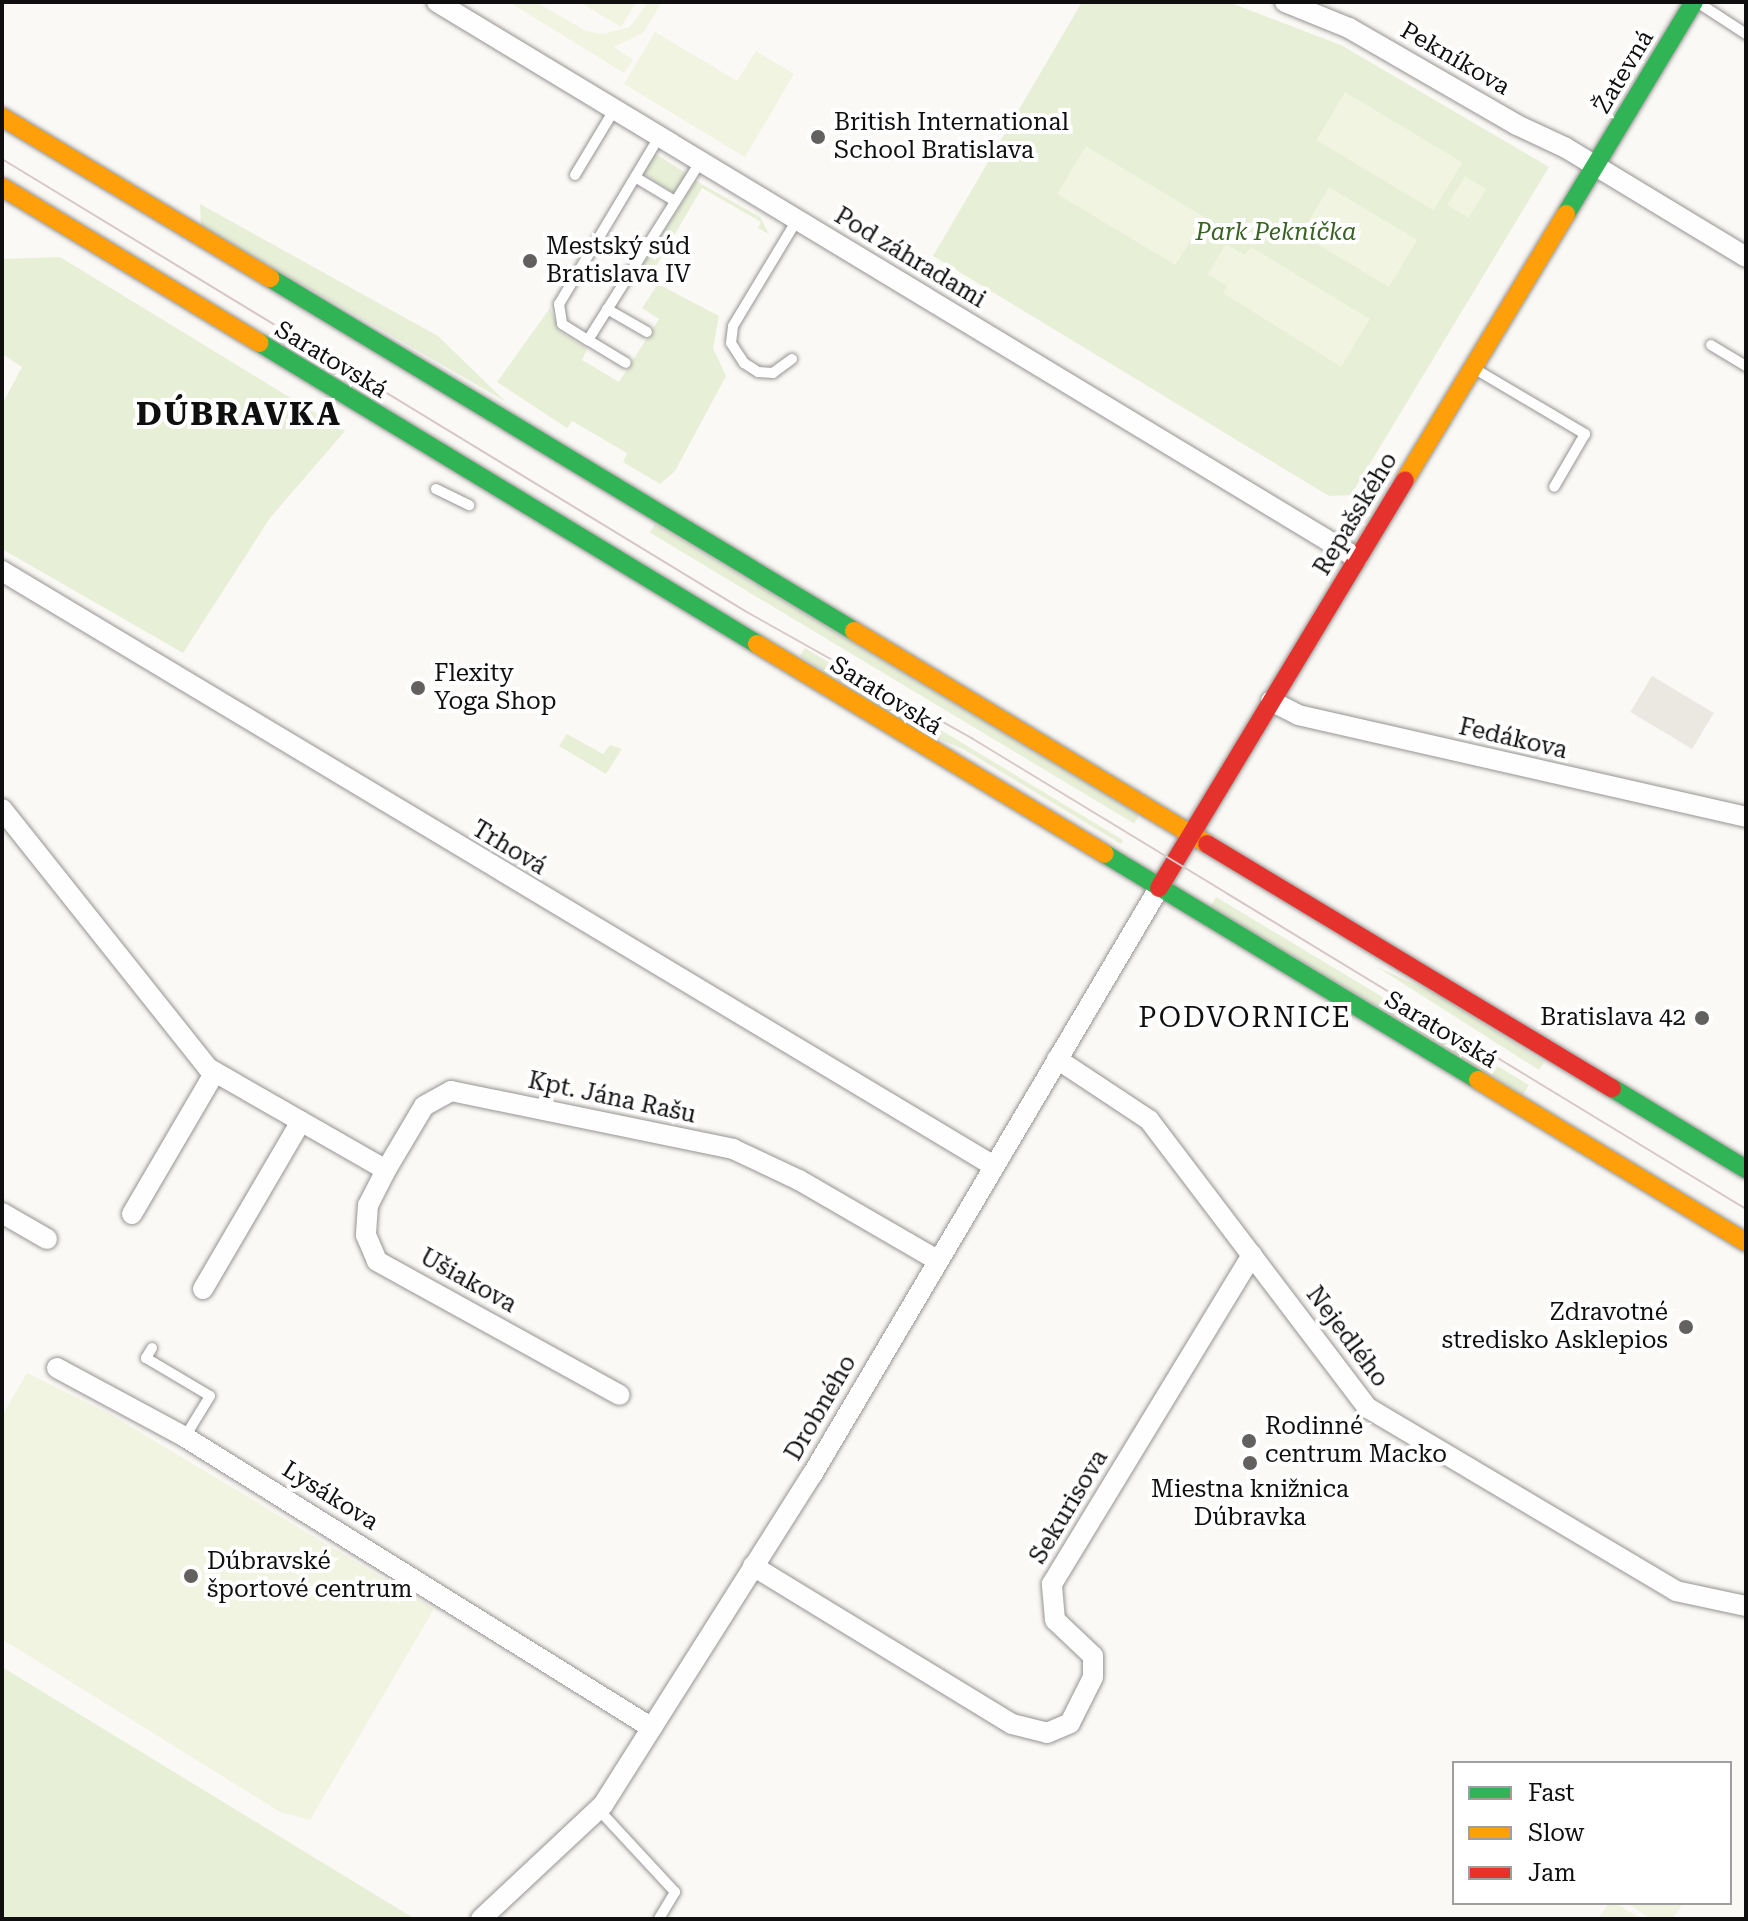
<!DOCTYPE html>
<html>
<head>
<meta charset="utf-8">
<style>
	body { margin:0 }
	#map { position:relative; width:1748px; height:1921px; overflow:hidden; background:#fbf9f5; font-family:"Roboto Serif",serif }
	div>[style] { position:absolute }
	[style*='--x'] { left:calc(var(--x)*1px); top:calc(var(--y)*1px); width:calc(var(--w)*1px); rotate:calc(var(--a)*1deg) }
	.green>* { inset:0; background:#e8efd7; transform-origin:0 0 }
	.pitch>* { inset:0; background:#f0f4e0; transform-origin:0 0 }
	.plaza>* { inset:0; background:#ebe7e1; transform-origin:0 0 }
	.roads { filter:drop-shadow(0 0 2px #959493) drop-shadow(0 0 2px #959493) }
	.lane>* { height:10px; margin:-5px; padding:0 5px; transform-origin:5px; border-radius:5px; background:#fefefe }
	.street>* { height:20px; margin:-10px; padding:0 10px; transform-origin:10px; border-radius:10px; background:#fefefe }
	.fast>* { height:18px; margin:-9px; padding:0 9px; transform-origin:9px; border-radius:9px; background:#30b455 }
	.slow>* { height:18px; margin:-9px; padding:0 9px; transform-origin:9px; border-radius:9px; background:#ff9f0a }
	.jam>* { height:18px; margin:-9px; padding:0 9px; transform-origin:9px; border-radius:9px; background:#e5322d }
	.tram>* { height:2px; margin:-1px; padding:0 1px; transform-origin:1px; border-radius:1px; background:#d7c7c9 }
	.dots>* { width:22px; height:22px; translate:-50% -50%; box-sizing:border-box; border:4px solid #fff; border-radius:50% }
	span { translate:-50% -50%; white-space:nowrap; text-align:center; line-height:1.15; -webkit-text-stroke:8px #fff; paint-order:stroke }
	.street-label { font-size:24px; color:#0f0f0f }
	.poi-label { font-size:24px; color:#0f0f0f }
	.left { translate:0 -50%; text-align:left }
	.right { translate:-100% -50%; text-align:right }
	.park-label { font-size:24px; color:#386324; font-style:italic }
	.quarter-label { font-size:28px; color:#0f0f0f; letter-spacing:2px }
	.district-label { font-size:32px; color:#0f0f0f; font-weight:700; letter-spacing:2px }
	.frame { position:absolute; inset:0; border:4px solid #0f0f0f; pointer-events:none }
	.legend { position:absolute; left:1452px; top:1761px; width:280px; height:144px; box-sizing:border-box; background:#fff; border:2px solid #9f9f9f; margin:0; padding:10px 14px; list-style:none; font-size:24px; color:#0f0f0f }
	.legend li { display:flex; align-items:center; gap:16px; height:40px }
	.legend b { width:40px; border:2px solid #9f9f9f }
</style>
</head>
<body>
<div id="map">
	<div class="green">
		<div style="clip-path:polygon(1082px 2px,1228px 2px,1341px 45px,1549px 167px,1351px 495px,1329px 496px,933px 256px)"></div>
		<div style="left:654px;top:153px;width:38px;height:23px;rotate:32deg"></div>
		<div style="clip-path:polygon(696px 181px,760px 217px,769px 234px,758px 228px,761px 222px,702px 188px,646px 283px,638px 272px)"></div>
		<div style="clip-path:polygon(200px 204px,438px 336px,505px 401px,201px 226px)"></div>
		<div style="clip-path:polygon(60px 257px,345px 431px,270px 518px,183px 653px,2px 549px,2px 405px,22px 367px,2px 354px,2px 259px)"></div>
		<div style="clip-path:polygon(658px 284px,719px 316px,713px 348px,726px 376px,675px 471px,660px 484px,623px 462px,627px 453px,572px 421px,567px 428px,497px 382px,550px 308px,560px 332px,587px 349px,582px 360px,619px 382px,659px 319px,642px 308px)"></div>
		<div style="left:655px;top:524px;width:565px;height:10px;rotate:31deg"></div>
		<div style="clip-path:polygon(805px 648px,1123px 840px,1121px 844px,963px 749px,915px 729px,800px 656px)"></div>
		<div style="clip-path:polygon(567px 734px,603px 754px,610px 745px,622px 749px,606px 774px,559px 746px)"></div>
		<div style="left:1216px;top:897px;width:365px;height:11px;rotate:31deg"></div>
		<div style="clip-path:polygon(1377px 967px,1437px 994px,1544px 1062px,1539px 1070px)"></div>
		<div style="clip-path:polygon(2px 1667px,415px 1919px,2px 1919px)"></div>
	</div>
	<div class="pitch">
		<div style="clip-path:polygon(509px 2px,536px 2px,586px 31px,603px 34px,630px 27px,648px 2px,662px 2px,643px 33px,614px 47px,633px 60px,624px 73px)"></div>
		<div style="clip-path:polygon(579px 2px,636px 2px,621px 27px)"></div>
		<div style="clip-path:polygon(655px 32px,737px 81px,756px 51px,794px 74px,745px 157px,624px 84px)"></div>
		<div style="left:1345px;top:92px;width:137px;height:56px;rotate:31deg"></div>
		<div style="left:1086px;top:146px;width:138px;height:56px;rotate:31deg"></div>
		<div style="left:1465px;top:176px;width:25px;height:34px;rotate:32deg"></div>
		<div style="left:1329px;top:187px;width:103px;height:55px;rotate:31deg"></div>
		<div style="clip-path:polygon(1226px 244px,1245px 255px,1251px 247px,1370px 319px,1341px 367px,1223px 293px,1227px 286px,1208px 274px)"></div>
		<div style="clip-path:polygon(27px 1373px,110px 1414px,434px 1609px,310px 1820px,280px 1812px,2px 1639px,2px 1416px)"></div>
		<div style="clip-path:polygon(1609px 1903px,1616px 1903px,1641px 1919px,1598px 1919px)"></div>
		<div style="clip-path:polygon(1627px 1903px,1683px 1903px,1673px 1919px,1651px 1919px)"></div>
	</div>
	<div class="plaza">
		<div style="left:1652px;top:676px;width:72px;height:42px;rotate:31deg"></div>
	</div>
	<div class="roads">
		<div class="lane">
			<div style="--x:1697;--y:2;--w:59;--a:33.1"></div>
			<div style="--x:659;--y:137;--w:195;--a:120.9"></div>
			<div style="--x:559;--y:304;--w:20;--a:81"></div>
			<div style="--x:562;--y:324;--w:31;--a:32"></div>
			<div style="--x:588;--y:340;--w:210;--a:-57.8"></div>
			<div style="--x:575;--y:175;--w:76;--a:-59"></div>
			<div style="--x:635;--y:177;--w:47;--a:31"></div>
			<div style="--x:607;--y:309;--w:46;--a:29.9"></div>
			<div style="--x:588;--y:340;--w:44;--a:31.2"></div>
			<div style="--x:1711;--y:345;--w:41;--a:31"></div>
			<div style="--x:792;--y:359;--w:24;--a:144"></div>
			<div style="--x:773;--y:373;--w:15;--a:-176"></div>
			<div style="--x:758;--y:372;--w:17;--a:-147"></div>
			<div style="--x:744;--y:363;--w:24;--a:-123"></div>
			<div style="--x:731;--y:343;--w:17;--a:-83"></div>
			<div style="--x:733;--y:326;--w:124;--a:-58.9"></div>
			<div style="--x:1475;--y:369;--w:128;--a:30.6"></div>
			<div style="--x:1585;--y:434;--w:61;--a:120.3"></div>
			<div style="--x:436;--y:489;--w:37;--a:26"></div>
			<div style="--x:152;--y:1348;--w:12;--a:121"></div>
			<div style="--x:146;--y:1358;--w:74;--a:30.7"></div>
			<div style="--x:210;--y:1396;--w:48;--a:121.4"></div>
			<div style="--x:599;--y:1810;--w:112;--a:47.2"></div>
			<div style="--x:675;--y:1892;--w:31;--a:121"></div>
		</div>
		<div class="street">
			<div style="--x:437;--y:2;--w:1075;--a:31.15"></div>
			<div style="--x:1285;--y:2;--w:69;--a:22.1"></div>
			<div style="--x:1349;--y:28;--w:194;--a:30"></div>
			<div style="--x:1517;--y:125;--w:54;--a:25.1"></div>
			<div style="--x:1566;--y:148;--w:210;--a:31.2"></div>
			<div style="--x:2;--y:571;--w:1155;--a:30.96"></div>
			<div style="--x:1271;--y:701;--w:30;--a:27"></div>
			<div style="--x:1298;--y:715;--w:459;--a:12.8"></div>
			<div style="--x:2;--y:809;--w:331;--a:51.5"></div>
			<div style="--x:208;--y:1068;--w:205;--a:29.8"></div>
			<div style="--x:386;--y:1170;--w:74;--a:-59.3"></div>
			<div style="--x:424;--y:1106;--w:31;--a:-29"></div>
			<div style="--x:451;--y:1091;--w:288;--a:11.6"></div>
			<div style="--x:733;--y:1149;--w:73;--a:25.2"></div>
			<div style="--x:799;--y:1180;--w:160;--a:30.1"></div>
			<div style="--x:1057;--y:1059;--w:110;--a:33.5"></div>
			<div style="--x:1149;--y:1120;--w:362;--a:52.8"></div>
			<div style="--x:1368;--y:1408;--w:358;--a:30.7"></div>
			<div style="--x:1676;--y:1591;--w:72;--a:12.1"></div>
			<div style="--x:386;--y:1170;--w:39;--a:117"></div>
			<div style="--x:368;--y:1205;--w:30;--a:94"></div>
			<div style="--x:366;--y:1235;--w:28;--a:67"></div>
			<div style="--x:377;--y:1261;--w:277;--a:28.9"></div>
			<div style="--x:2;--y:1213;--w:52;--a:30"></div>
			<div style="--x:132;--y:1214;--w:164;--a:-59.7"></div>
			<div style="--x:203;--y:1289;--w:194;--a:-59.7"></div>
			<div style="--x:57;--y:1368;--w:145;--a:28.3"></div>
			<div style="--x:185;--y:1437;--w:550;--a:31.93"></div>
			<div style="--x:753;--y:1566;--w:303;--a:31.4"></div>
			<div style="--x:1012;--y:1724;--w:36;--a:14"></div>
			<div style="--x:1047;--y:1733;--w:25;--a:-23"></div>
			<div style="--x:1070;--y:1723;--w:51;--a:-63.4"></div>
			<div style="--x:1093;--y:1677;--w:21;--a:-90"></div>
			<div style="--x:1093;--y:1656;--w:52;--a:-136.5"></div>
			<div style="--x:1055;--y:1620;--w:36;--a:-95"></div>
			<div style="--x:1052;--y:1584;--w:385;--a:-58.7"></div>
			<div style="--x:481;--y:1919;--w:167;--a:-43.1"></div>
			<div style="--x:603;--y:1805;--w:391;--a:-57.7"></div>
			<div style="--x:812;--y:1475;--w:682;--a:-59.41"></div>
		</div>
		<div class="fast">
			<div style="--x:1566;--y:214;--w:248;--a:-58.9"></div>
			<div style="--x:270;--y:278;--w:682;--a:31.15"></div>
			<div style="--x:260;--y:343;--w:581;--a:31.2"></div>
			<div style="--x:1105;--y:854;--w:436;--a:31.2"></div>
			<div style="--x:1612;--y:1088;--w:157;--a:31.2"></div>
		</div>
		<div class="slow">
			<div style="--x:2;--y:117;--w:313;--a:31"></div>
			<div style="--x:2;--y:187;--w:301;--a:31.2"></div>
			<div style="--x:1405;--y:480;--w:311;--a:-58.8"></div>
			<div style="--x:854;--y:631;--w:412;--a:31.1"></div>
			<div style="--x:757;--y:644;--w:406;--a:31.1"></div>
			<div style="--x:1478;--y:1080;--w:313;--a:31.2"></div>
		</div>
		<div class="jam">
			<div style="--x:1207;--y:844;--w:473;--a:31.1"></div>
			<div style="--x:1159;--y:888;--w:476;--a:-58.9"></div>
		</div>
	</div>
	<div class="tram">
		<div style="--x:2;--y:159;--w:870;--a:31.31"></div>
		<div style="--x:745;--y:611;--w:261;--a:29.3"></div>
		<div style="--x:973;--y:739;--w:905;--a:31.3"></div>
	</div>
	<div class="dots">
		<div style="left:818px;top:137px;background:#626160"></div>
		<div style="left:530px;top:261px;background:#626160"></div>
		<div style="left:418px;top:688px;background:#626160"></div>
		<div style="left:1702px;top:1018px;background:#626160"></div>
		<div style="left:1686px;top:1327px;background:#626160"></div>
		<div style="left:1249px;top:1441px;background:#626160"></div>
		<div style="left:1250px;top:1463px;background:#626160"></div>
		<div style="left:191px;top:1576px;background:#626160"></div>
	</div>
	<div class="street-label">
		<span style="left:1455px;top:59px;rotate:30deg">Pekníkova</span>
		<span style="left:1624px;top:72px;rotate:-59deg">Žatevná</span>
		<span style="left:910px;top:258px;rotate:31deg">Pod záhradami</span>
		<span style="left:331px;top:360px;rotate:31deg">Saratovská</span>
		<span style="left:1356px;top:514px;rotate:-59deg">Repašského</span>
		<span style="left:886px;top:696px;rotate:32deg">Saratovská</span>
		<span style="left:1513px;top:739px;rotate:13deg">Fedákova</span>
		<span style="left:509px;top:848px;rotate:31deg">Trhová</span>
		<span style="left:1441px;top:1030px;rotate:31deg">Saratovská</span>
		<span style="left:612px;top:1098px;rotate:12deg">Kpt. Jána Rašu</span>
		<span style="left:468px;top:1281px;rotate:29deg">Ušiakova</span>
		<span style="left:1347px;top:1337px;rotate:53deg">Nejedlého</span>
		<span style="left:821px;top:1408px;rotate:-60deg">Drobného</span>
		<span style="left:330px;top:1496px;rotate:32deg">Lysákova</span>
		<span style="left:1069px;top:1507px;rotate:-59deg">Sekurisova</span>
	</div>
	<div class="poi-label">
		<span class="left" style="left:834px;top:137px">British International<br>School Bratislava</span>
		<span class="left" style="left:546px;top:261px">Mestský súd<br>Bratislava IV</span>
		<span class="left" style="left:434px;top:688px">Flexity<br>Yoga Shop</span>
		<span class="right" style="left:1686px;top:1018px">Bratislava 42</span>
		<span class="right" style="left:1668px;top:1327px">Zdravotné<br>stredisko Asklepios</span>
		<span class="left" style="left:1265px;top:1441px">Rodinné<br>centrum Macko</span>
		<span style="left:1250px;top:1504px">Miestna knižnica<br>Dúbravka</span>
		<span class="left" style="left:207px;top:1576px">Dúbravské<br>športové centrum</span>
	</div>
	<div class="park-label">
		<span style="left:1276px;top:233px">Park Pekníčka</span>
	</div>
	<div class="quarter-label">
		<span style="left:1245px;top:1018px">PODVORNICE</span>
	</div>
	<div class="district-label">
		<span style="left:239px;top:414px">DÚBRAVKA</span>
	</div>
	<div class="frame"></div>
	<ul class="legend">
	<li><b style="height:10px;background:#30b455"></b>Fast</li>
	<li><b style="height:10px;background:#ff9f0a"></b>Slow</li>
	<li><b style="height:10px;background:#e5322d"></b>Jam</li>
	</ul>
</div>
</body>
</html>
